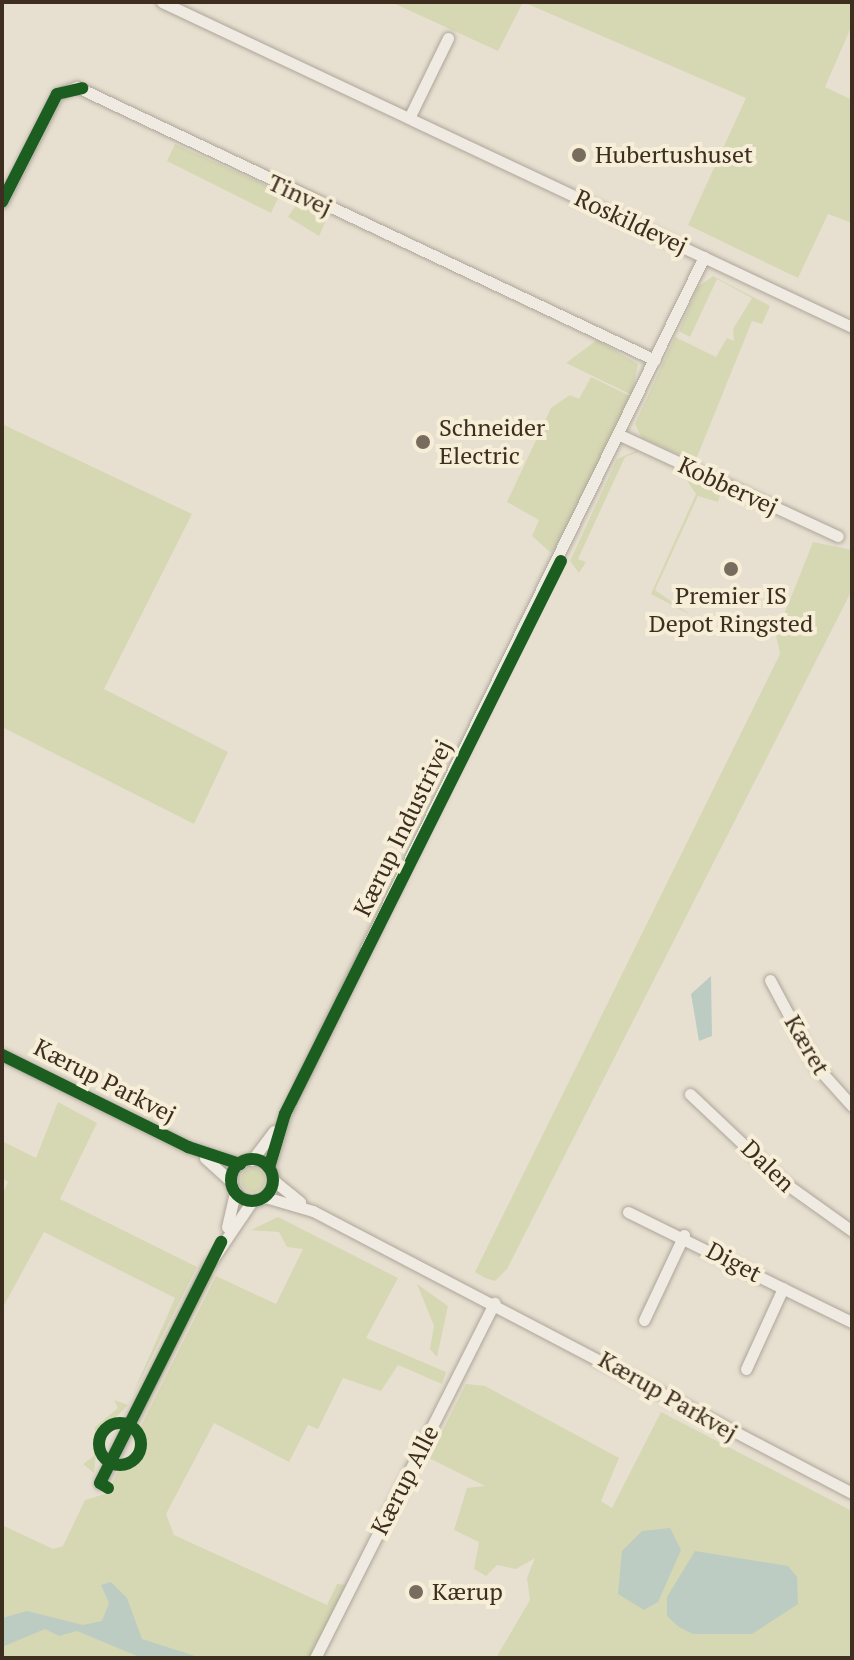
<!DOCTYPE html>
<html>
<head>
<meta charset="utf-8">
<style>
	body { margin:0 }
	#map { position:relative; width:854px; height:1660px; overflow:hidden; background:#e7e0d1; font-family:"PT Serif",serif }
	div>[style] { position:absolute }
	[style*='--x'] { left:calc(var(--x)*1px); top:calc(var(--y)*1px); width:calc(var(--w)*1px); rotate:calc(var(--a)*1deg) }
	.green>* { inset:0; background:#d6d7b3 }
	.round { border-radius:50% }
	.water>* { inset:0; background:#bcccc2 }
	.roads { filter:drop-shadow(0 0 2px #ada599) drop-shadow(0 0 2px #ada599) }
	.minor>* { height:11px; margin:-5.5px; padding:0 5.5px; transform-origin:5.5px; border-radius:5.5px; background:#efebe3 }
	.minor>.ring { margin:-5.5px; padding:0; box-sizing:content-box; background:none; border:11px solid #efebe3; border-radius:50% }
	.cycleway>* { height:12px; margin:-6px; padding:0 6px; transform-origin:6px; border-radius:6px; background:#1b5e20 }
	.cycleway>.ring { margin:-6px; padding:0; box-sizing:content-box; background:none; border:12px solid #1b5e20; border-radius:50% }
	.dots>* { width:22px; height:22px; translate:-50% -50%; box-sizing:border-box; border:4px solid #f7eed8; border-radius:50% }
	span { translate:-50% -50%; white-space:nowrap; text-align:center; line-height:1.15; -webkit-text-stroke:8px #f7eed8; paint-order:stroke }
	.poi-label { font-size:24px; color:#3d2e20 }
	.left { translate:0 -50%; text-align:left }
	.street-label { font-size:24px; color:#3d2e20 }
	.frame { position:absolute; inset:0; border:4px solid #3d2e20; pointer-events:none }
</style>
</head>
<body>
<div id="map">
	<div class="green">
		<div style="clip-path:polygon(391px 2px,852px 2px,852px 25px,825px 87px,852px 100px,852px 223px,828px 214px,798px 278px,688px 225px,746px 98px,523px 2px,498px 51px)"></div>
		<div style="clip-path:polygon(175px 144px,281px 192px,271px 213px,167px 161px)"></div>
		<div style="clip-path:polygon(296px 205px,329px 214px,319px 236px,288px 217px)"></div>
		<div style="clip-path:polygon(713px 276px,770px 306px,762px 324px,752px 321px,695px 462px,642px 438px,635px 424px,675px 337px,716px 357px,727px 338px,734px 341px,733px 329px,752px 298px,717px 279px,690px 337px,679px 331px,698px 287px)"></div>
		<div style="clip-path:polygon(597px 340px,638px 364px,632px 395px,566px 363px)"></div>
		<div style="clip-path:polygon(591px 377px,632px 397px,558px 549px,550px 552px,532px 536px,539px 520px,507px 502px,551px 408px,570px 395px,579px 399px)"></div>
		<div style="clip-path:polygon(2px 424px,192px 514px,104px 689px,228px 752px,194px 824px,2px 727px)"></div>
		<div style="clip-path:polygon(636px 451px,670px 464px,638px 452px,625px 457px,578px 559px,586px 562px,579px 573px,570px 561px,583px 533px,617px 459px)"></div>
		<div style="clip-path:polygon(680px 470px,721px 492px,718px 502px,698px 496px,655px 590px,691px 615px,651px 594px,696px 494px)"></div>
		<div style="clip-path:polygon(813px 542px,852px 550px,852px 590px,507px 1269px,495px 1281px,485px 1278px,475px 1272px,780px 654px,776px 635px)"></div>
		<div style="clip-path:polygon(58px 1102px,97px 1123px,60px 1199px,197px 1267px,132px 1396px,175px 1298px,44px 1232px,2px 1309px,2px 1195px,8px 1182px,2px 1178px,2px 1141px,36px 1158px)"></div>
		<div class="round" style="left:241px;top:1168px;width:24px;height:24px"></div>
		<div style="clip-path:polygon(278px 1217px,398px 1278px,366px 1338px,446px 1372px,442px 1384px,398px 1365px,381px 1391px,343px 1378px,318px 1429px,308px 1425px,289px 1462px,214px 1423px,166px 1514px,174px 1535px,327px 1605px,337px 1584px,348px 1585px,313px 1658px,2px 1658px,2px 1525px,53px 1549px,63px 1546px,85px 1500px,108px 1493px,118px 1471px,139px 1457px,140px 1428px,216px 1276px,276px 1304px,303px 1249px,287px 1247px,279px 1232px,251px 1230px)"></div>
		<div style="clip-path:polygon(210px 1275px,214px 1275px,136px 1426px,139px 1416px)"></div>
		<div style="clip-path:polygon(417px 1284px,448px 1306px,437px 1357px,430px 1349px,434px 1326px)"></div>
		<div style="clip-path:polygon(466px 1384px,485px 1386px,619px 1458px,601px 1501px,612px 1508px,661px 1412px,852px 1511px,852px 1658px,496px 1658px,530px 1600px,527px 1578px,535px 1558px,516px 1569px,497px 1565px,486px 1576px,474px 1569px,479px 1542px,454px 1530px,467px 1488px,485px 1486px,429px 1458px)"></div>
		<div style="clip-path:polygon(114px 1400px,128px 1405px,98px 1435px,94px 1473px,83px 1464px,94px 1456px,95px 1427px,118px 1408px)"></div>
	</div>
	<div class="water">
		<div style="clip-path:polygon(711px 976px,712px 1036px,699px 1041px,691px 994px)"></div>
		<div style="clip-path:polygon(670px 1528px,681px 1550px,658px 1602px,644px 1610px,618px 1594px,622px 1551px,642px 1531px)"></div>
		<div style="clip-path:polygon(695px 1551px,788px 1566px,797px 1577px,798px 1604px,752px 1634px,693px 1634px,679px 1627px,667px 1616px,667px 1597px)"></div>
		<div style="clip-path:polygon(111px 1582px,127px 1598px,142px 1639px,201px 1658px,142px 1658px,77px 1631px,59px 1636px,45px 1629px,2px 1647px,2px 1618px,27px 1611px,83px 1625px,102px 1621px,109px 1603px,101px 1585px)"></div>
	</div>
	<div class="roads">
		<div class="minor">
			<div style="--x:162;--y:2;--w:763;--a:25.22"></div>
			<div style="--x:409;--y:118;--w:89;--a:-64"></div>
			<div style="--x:2;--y:202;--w:121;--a:-63"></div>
			<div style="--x:57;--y:94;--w:21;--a:-19"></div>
			<div style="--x:77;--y:87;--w:639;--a:25.28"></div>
			<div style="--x:620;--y:435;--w:240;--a:24.9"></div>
			<div style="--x:770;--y:980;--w:98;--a:61.9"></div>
			<div style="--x:816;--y:1066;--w:54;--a:48"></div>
			<div style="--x:2;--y:1055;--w:208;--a:26.3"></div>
			<div style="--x:188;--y:1147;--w:55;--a:18.1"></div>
			<div style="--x:690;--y:1094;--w:127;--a:43.4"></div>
			<div style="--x:782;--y:1181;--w:86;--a:35.5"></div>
			<div style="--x:205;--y:1158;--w:36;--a:42"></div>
			<div class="ring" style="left:231px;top:1159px;width:31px;height:31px"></div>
			<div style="--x:252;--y:1160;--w:36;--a:-53"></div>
			<div style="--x:269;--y:1168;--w:56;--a:-73.5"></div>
			<div style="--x:285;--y:1114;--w:954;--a:-63.95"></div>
			<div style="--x:273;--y:1180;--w:35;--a:39"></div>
			<div style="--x:265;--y:1197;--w:50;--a:16.3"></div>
			<div style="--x:313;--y:1211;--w:608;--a:27.62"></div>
			<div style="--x:628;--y:1212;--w:250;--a:26.2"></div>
			<div style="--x:227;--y:1227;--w:37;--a:-77"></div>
			<div style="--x:644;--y:1320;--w:94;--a:-64.8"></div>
			<div style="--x:746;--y:1369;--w:89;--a:-65.4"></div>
			<div style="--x:100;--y:1483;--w:242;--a:-63.5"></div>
			<div style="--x:208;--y:1266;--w:78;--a:-55.9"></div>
			<div style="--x:315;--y:1658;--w:398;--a:-63.2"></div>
		</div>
	</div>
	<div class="cycleway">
		<div style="--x:2;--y:202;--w:121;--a:-63"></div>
		<div style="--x:57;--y:94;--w:26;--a:-13"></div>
		<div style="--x:2;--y:1055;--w:208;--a:26.3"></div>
		<div style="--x:188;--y:1147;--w:55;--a:18.1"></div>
		<div class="ring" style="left:231px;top:1159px;width:30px;height:30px"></div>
		<div style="--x:269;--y:1168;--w:56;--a:-73.5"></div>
		<div style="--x:285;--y:1114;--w:618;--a:-63.48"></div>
		<div class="ring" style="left:99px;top:1423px;width:30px;height:30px"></div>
		<div style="--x:108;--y:1488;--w:9;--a:-148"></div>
		<div style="--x:100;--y:1483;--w:270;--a:-63.3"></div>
	</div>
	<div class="dots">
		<div style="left:579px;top:155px;background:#786c5e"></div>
		<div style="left:423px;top:442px;background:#786c5e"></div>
		<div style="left:731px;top:569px;background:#786c5e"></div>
		<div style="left:416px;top:1592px;background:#786c5e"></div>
	</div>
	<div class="poi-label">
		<span class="left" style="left:595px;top:155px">Hubertushuset</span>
		<span class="left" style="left:439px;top:442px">Schneider<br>Electric</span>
		<span style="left:731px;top:610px">Premier IS<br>Depot Ringsted</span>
		<span class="left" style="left:432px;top:1592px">Kærup</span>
	</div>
	<div class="street-label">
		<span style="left:300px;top:195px;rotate:25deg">Tinvej</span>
		<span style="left:631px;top:222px;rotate:25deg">Roskildevej</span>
		<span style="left:728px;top:486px;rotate:25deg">Kobbervej</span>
		<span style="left:403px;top:828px;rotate:-64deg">Kærup Industrivej</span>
		<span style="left:807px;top:1045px;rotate:60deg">Kæret</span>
		<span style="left:105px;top:1081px;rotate:27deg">Kærup Parkvej</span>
		<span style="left:768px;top:1166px;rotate:44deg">Dalen</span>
		<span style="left:734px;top:1262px;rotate:28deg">Diget</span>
		<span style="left:668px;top:1396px;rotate:30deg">Kærup Parkvej</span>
		<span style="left:405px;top:1480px;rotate:-63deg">Kærup Alle</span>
	</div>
	<div class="frame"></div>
</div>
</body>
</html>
